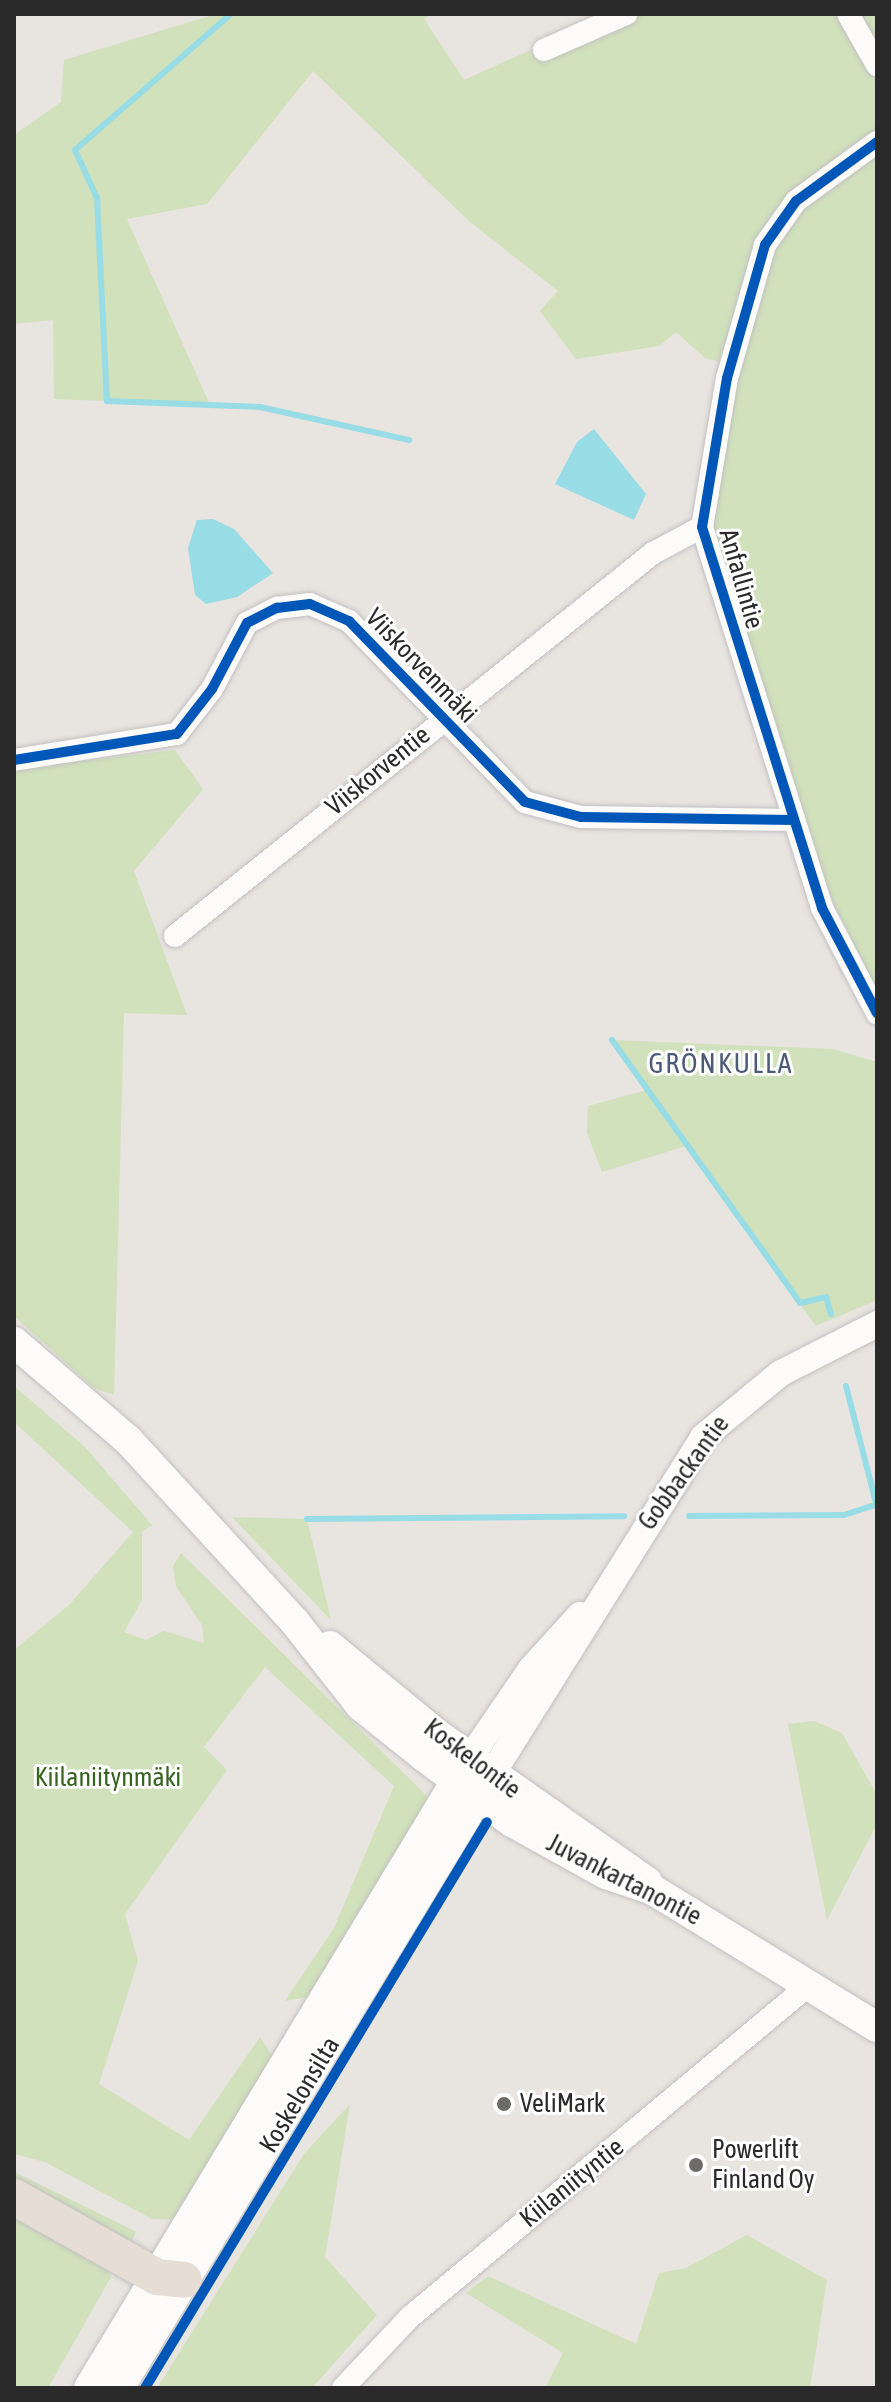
<!DOCTYPE html>
<html>
<head>
<meta charset="utf-8">
<style>
	body { margin:0 }
	#map { position:relative; width:891px; height:2402px; overflow:hidden; background:#e8e4e0; font-family:"Asap Condensed",sans-serif }
	div>[style] { position:absolute }
	[style*='--x'] { left:calc(var(--x)*1px); top:calc(var(--y)*1px); width:calc(var(--w)*1px); rotate:calc(var(--a)*1deg) }
	.green>* { inset:0; background:#d0e1bb; transform-origin:0 0 }
	.water>* { inset:0; background:#98dce6 }
	.stream>* { height:6px; margin:-3px; padding:0 3px; transform-origin:3px; border-radius:3px; background:#98dce6 }
	.roads { filter:drop-shadow(0 0 2px #c2c1c1) drop-shadow(0 0 2px #c2c1c1) }
	.minor>* { height:22px; margin:-11px; padding:0 11px; transform-origin:11px; border-radius:11px; background:#fcfbfa }
	.tertiary>* { height:26px; margin:-13px; padding:0 13px; transform-origin:13px; border-radius:13px; background:#fcfbfa }
	.secondary>* { height:30px; margin:-15px; padding:0 15px; transform-origin:15px; border-radius:15px; background:#fcfbfa }
	.trunk>* { height:36px; margin:-18px; padding:0 18px; transform-origin:18px; border-radius:18px; background:#e6ddd4 }
	.cycleway>* { height:10px; margin:-5px; padding:0 5px; transform-origin:5px; border-radius:5px; background:#0057b8 }
	.dots>* { width:22px; height:22px; translate:-50% -50%; box-sizing:border-box; border:4px solid #fff; border-radius:50% }
	span { translate:-50% -50%; white-space:nowrap; text-align:center; line-height:1.15; -webkit-text-stroke:6px #fff; paint-order:stroke }
	.street-label { font-size:26px; color:#2a2a2a }
	.park-label { font-size:26px; color:#36631e }
	.poi-label { font-size:26px; color:#2a2a2a }
	.left { translate:0 -50%; text-align:left }
	.neighbourhood-label { font-size:28px; color:#4d5b78; letter-spacing:2px }
	.frame { position:absolute; inset:0; border:16px solid #2a2a2a; pointer-events:none }
</style>
</head>
<body>
<div id="map">
	<div class="green">
		<div style="clip-path:polygon(216px 14px,430px 14px,424px 19px,464px 80px,611px 14px,877px 14px,877px 991px,831px 898px,712px 528px,740px 367px,705px 358px,676px 332px,659px 346px,576px 359px,540px 311px,558px 291px,470px 222px,313px 71px,207px 204px,127px 219px,210px 405px,54px 399px,53px 320px,14px 324px,14px 135px,61px 102px,64px 60px)"></div>
		<div style="clip-path:polygon(175px 750px,203px 789px,134px 871px,187px 1015px,124px 1013px,114px 1395px,94px 1388px,14px 1316px,14px 769px)"></div>
		<div style="clip-path:polygon(612px 1040px,833px 1049px,877px 1062px,877px 1300px,816px 1326px,686px 1146px,602px 1172px,587px 1133px,588px 1106px,647px 1090px)"></div>
		<div style="clip-path:polygon(14px 1386px,85px 1447px,152px 1525px,142px 1532px,142px 1600px,124px 1632px,146px 1640px,164px 1631px,204px 1643px,202px 1625px,176px 1586px,173px 1566px,181px 1553px,428px 1797px,314px 1996px,285px 2001px,334px 1928px,394px 1786px,265px 1667px,204px 1747px,227px 1770px,125px 1914px,138px 1961px,99px 2084px,189px 2140px,260px 2037px,275px 2060px,178px 2220px,152px 2219px,45px 2162px,14px 2154px,14px 1650px,69px 1605px,133px 1532px,14px 1422px)"></div>
		<div style="clip-path:polygon(232px 1517px,307px 1519px,331px 1620px)"></div>
		<div style="clip-path:polygon(814px 1721px,842px 1733px,877px 1795px,877px 1824px,827px 1920px,788px 1724px)"></div>
		<div style="clip-path:polygon(350px 2104px,325px 2257px,377px 2315px,312px 2388px,157px 2388px,304px 2154px)"></div>
		<div style="left:14px;top:2172px;width:136px;height:13px;rotate:26deg"></div>
		<div style="clip-path:polygon(14px 2212px,105px 2264px,111px 2277px,48px 2388px,14px 2388px)"></div>
		<div style="clip-path:polygon(747px 2235px,827px 2280px,810px 2388px,545px 2388px,563px 2353px,466px 2293px,488px 2276px,636px 2344px,659px 2273px,686px 2268px)"></div>
	</div>
	<div class="water">
		<div style="clip-path:polygon(594px 429px,646px 494px,634px 520px,555px 484px,577px 442px)"></div>
		<div style="clip-path:polygon(213px 519px,234px 529px,273px 573px,237px 597px,206px 604px,195px 595px,188px 548px,197px 520px)"></div>
	</div>
	<div class="stream">
		<div style="--x:231;--y:14;--w:207;--a:138.9"></div>
		<div style="--x:75;--y:150;--w:53;--a:65.4"></div>
		<div style="--x:97;--y:198;--w:203;--a:87.2"></div>
		<div style="--x:107;--y:401;--w:153;--a:2.2"></div>
		<div style="--x:260;--y:407;--w:153;--a:12.5"></div>
		<div style="--x:612;--y:1040;--w:323;--a:54.4"></div>
		<div style="--x:800;--y:1303;--w:27;--a:-13"></div>
		<div style="--x:826;--y:1297;--w:18;--a:74"></div>
		<div style="--x:846;--y:1386;--w:125;--a:75.6"></div>
		<div style="--x:689;--y:1516;--w:155;--a:-0.4"></div>
		<div style="--x:844;--y:1515;--w:29;--a:-18"></div>
		<div style="--x:307;--y:1519;--w:317;--a:-0.5"></div>
	</div>
	<div class="roads">
		<div class="minor">
			<div style="--x:848;--y:14;--w:59;--a:60.4"></div>
			<div style="--x:544;--y:50;--w:90;--a:-23.7"></div>
			<div style="--x:877;--y:142;--w:100;--a:143.9"></div>
			<div style="--x:796;--y:201;--w:54;--a:125.2"></div>
			<div style="--x:765;--y:245;--w:138;--a:105.9"></div>
			<div style="--x:727;--y:378;--w:151;--a:99.5"></div>
			<div style="--x:702;--y:527;--w:399;--a:72.5"></div>
			<div style="--x:822;--y:908;--w:119;--a:62.4"></div>
			<div style="--x:14;--y:760;--w:165;--a:-9.1"></div>
			<div style="--x:177;--y:734;--w:57;--a:-52.1"></div>
			<div style="--x:212;--y:689;--w:75;--a:-62.1"></div>
			<div style="--x:247;--y:623;--w:34;--a:-27"></div>
			<div style="--x:277;--y:608;--w:33;--a:-7"></div>
			<div style="--x:310;--y:604;--w:43;--a:23.6"></div>
			<div style="--x:349;--y:621;--w:252;--a:45.8"></div>
			<div style="--x:525;--y:802;--w:58;--a:15"></div>
			<div style="--x:581;--y:817;--w:213;--a:0.8"></div>
			<div style="--x:175;--y:936;--w:613;--a:-38.7"></div>
			<div style="--x:653;--y:553;--w:55;--a:-28"></div>
			<div style="--x:343;--y:2388;--w:98;--a:-46.7"></div>
			<div style="--x:410;--y:2317;--w:519;--a:-39.76"></div>
		</div>
		<div class="tertiary">
			<div style="--x:470;--y:1758;--w:108;--a:-55.6"></div>
			<div style="--x:531;--y:1669;--w:73;--a:-47.8"></div>
			<div style="--x:492;--y:1774;--w:398;--a:-57.9"></div>
			<div style="--x:703;--y:1437;--w:101;--a:-39.4"></div>
			<div style="--x:781;--y:1373;--w:108;--a:-27"></div>
		</div>
		<div class="secondary">
			<div style="--x:14;--y:1342;--w:150;--a:40.7"></div>
			<div style="--x:128;--y:1440;--w:246;--a:47.5"></div>
			<div style="--x:294;--y:1621;--w:108;--a:51.8"></div>
			<div style="--x:361;--y:1706;--w:83;--a:38.7"></div>
			<div style="--x:426;--y:1758;--w:107;--a:36.7"></div>
			<div style="--x:512;--y:1822;--w:107;--a:29"></div>
			<div style="--x:606;--y:1874;--w:50;--a:18.8"></div>
			<div style="--x:653;--y:1890;--w:263;--a:31.5"></div>
			<div style="--x:330;--y:1646;--w:140;--a:39.5"></div>
			<div style="--x:438;--y:1735;--w:256;--a:35.1"></div>
			<div style="--x:89;--y:2388;--w:736;--a:-58.84"></div>
			<div style="--x:119;--y:2388;--w:718;--a:-58.72"></div>
		</div>
		<div class="trunk">
			<div style="--x:14;--y:2197;--w:164;--a:29.2"></div>
			<div style="--x:157;--y:2277;--w:27;--a:6"></div>
		</div>
	</div>
	<div class="cycleway">
		<div style="--x:877;--y:142;--w:100;--a:143.9"></div>
		<div style="--x:796;--y:201;--w:54;--a:125.2"></div>
		<div style="--x:765;--y:245;--w:138;--a:105.9"></div>
		<div style="--x:727;--y:378;--w:151;--a:99.5"></div>
		<div style="--x:702;--y:527;--w:399;--a:72.5"></div>
		<div style="--x:822;--y:908;--w:119;--a:62.4"></div>
		<div style="--x:14;--y:760;--w:165;--a:-9.1"></div>
		<div style="--x:177;--y:734;--w:57;--a:-52.1"></div>
		<div style="--x:212;--y:689;--w:75;--a:-62.1"></div>
		<div style="--x:247;--y:623;--w:34;--a:-27"></div>
		<div style="--x:277;--y:608;--w:33;--a:-7"></div>
		<div style="--x:310;--y:604;--w:43;--a:23.6"></div>
		<div style="--x:349;--y:621;--w:252;--a:45.8"></div>
		<div style="--x:525;--y:802;--w:58;--a:15"></div>
		<div style="--x:581;--y:817;--w:213;--a:0.8"></div>
		<div style="--x:145;--y:2388;--w:661;--a:-58.86"></div>
	</div>
	<div class="dots">
		<div style="left:504px;top:2104px;background:#6c6b6a"></div>
		<div style="left:696px;top:2165px;background:#6c6b6a"></div>
	</div>
	<div class="street-label">
		<span style="left:741px;top:579px;rotate:74deg">Anfallintie</span>
		<span style="left:421px;top:666px;rotate:46deg">Viiskorvenmäki</span>
		<span style="left:378px;top:771px;rotate:-39deg">Viiskorventie</span>
		<span style="left:684px;top:1473px;rotate:-54deg">Gobbackantie</span>
		<span style="left:472px;top:1759px;rotate:37deg">Koskelontie</span>
		<span style="left:624px;top:1880px;rotate:27deg">Juvankartanontie</span>
		<span style="left:300px;top:2095px;rotate:-59deg">Koskelonsilta</span>
		<span style="left:572px;top:2183px;rotate:-39deg">Kiilaniityntie</span>
	</div>
	<div class="park-label">
		<span style="left:108px;top:1778px">Kiilaniitynmäki</span>
	</div>
	<div class="poi-label">
		<span class="left" style="left:520px;top:2104px">VeliMark</span>
		<span class="left" style="left:712px;top:2165px">Powerlift<br>Finland Oy</span>
	</div>
	<div class="neighbourhood-label">
		<span style="left:721px;top:1063px">GRÖNKULLA</span>
	</div>
	<div class="frame"></div>
</div>
</body>
</html>
